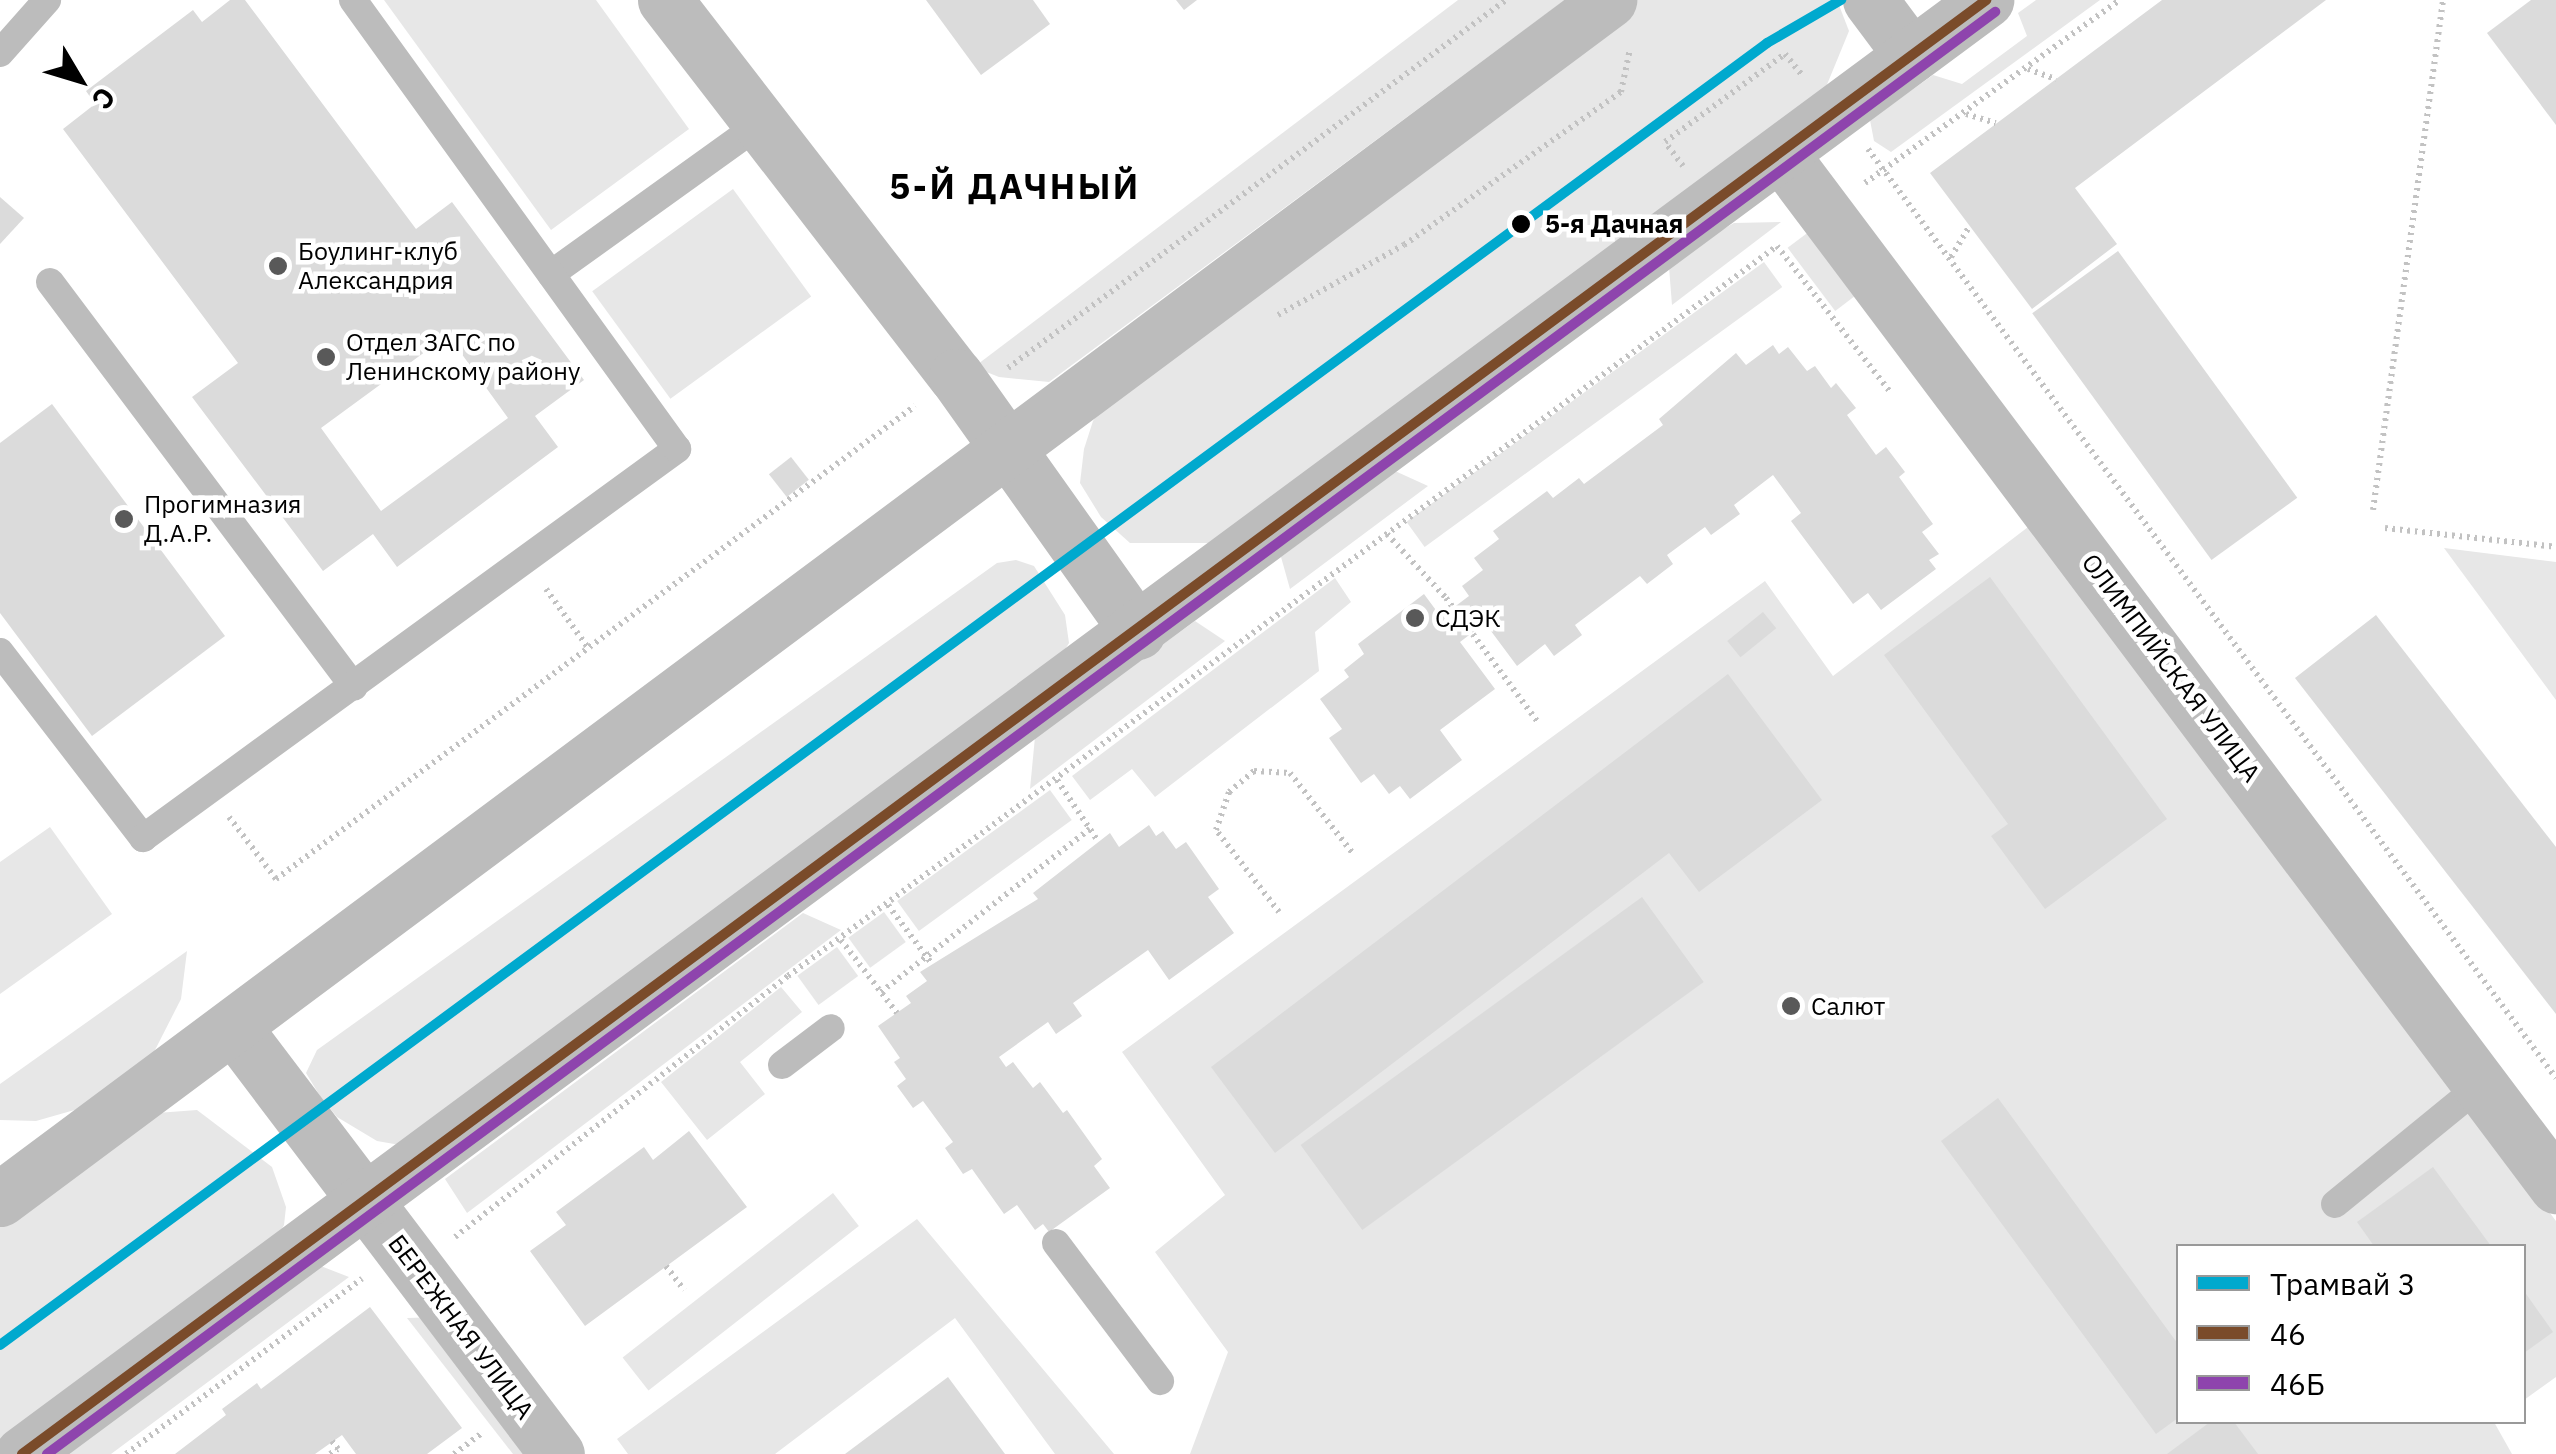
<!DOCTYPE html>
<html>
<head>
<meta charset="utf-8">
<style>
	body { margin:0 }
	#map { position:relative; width:2556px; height:1454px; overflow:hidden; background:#fff; font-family:"IBM Plex Sans",sans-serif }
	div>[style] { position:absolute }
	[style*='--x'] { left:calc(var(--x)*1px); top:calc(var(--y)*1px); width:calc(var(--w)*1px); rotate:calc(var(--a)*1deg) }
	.green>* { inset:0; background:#e7e7e7; transform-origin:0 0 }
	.building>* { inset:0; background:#dbdbdb; transform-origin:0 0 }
	.path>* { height:6px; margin-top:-3px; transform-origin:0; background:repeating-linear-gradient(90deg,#c2c2c2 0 2.5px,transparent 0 7.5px) }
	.service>* { height:28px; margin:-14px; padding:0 14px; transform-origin:14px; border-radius:14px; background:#bcbcbc }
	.minor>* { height:55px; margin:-27.5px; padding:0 27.5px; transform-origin:27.5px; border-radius:27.5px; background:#bcbcbc }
	.tertiary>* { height:55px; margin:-27.5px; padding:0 27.5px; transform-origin:27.5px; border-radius:27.5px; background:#bcbcbc }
	.bus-1>* { height:10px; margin:-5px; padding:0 5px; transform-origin:5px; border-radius:5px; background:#7a4b2a }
	.bus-2>* { height:10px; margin:-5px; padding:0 5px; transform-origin:5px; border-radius:5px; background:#8e44ad }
	.tram-1>* { height:10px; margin:-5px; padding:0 5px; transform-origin:5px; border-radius:5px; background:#00a9ce }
	.dots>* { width:28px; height:28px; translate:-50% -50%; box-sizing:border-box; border:5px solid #fff; border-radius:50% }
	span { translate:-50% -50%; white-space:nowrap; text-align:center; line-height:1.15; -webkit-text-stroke:9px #fff; paint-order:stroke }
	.stop-label { font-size:25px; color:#000; font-weight:700 }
	.left { translate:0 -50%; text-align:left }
	.poi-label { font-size:25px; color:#000 }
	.street-label { font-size:25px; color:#000 }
	.district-label { font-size:35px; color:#000; font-weight:700; letter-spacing:2.5px }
	.legend { position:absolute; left:2176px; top:1244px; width:350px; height:180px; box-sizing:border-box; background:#fff; border:2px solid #999; margin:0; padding:12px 18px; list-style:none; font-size:30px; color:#000 }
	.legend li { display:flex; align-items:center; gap:20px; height:50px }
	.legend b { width:50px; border:2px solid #999 }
	.north { position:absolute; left:30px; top:30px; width:100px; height:100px; -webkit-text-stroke:8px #fff; paint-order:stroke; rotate:128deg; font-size:28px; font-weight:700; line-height:40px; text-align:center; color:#000 }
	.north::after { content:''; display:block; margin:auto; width:35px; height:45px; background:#000; clip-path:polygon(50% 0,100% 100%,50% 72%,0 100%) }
</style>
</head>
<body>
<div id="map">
	<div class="green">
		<div style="clip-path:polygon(384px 0,596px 0,689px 129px,551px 230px)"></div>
		<div style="clip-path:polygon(1458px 0,1565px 0,1049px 382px,999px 377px,974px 367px)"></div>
		<div style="clip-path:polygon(1633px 0,1837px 0,1849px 31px,1826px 87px,1215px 543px,1130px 543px,1101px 517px,1080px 483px,1084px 449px,1093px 421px,1119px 383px)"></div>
		<div style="clip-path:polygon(2036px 0,2100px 0,1891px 152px,1874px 141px,1870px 120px,1933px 75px,1962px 84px,2027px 36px,2018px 13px)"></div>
		<div style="left:733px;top:189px;width:133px;height:174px;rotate:54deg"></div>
		<div style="clip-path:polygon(1781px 222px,1672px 305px,1669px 267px,1701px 242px,1734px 223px)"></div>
		<div style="left:1810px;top:231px;width:79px;height:28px;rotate:53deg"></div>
		<div style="left:1764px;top:262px;width:31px;height:442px;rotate:54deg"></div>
		<div style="clip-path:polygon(1395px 471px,1428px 486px,1290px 589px,1281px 557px)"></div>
		<div style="clip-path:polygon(2032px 524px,2556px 1221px,2556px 1377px,2524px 1400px,2524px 1246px,2178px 1246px,2178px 1422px,2494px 1422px,2512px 1454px,1190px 1454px,1228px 1352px,1155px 1252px,1225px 1195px,1122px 1052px,1765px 581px,1833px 676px)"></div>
		<div style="clip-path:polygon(2444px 548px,2556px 562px,2556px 700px)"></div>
		<div style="clip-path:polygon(1016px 560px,1034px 566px,1065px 615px,1069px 643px,1059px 659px,400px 1145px,377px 1141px,337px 1117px,320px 1096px,306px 1073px,317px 1050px,997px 563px)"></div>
		<div style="clip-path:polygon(1335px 578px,1351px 602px,1315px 632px,1319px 671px,1155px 797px,1132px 769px,1090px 800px,1072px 776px)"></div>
		<div style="clip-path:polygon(1195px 621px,1225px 641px,1030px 789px,1035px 737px)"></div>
		<div style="left:1050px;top:790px;width:37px;height:189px;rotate:54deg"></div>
		<div style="clip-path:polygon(50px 827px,112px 914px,0 994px,0 862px)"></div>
		<div style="left:884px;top:912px;width:37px;height:44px;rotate:54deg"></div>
		<div style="clip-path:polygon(803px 913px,841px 930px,467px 1213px,445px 1179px)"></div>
		<div style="left:837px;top:947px;width:36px;height:49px;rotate:54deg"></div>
		<div style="clip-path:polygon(187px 951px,181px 999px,154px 1052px,78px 1109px,36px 1121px,0 1120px,0 1084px)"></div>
		<div style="clip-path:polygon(781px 987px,802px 1012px,740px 1062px,765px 1094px,707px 1140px,661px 1082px)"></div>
		<div style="clip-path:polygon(197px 1110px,272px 1167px,286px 1207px,284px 1225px,275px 1241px,0 1445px,0 1227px,157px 1113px)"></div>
		<div style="left:833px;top:1193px;width:42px;height:267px;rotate:52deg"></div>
		<div style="clip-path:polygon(917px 1219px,1114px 1454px,1055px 1454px,955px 1318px,775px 1454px,628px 1454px,617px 1439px)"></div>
		<div style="clip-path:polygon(313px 1263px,349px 1277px,111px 1454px,55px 1454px)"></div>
		<div style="clip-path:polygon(440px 1317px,540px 1454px,513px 1454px,407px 1318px)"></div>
	</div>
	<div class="building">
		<div style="clip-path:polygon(evenodd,230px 0,245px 0,416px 229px,452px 202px,584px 380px,535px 416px,558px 447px,397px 567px,373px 534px,323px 571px,192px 397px,238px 363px,63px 129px,95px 104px,86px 91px,193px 10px,202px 22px,230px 0,448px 335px,508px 418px,381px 511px,321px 428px,448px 335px)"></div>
		<div style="clip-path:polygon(926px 0,1033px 0,1050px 24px,981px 75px)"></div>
		<div style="clip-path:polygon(1176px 0,1197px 0,1184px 10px)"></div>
		<div style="clip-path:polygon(2162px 0,2326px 0,2075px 188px,2117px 244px,2032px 309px,1930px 173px)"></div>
		<div style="clip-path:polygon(2531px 0,2556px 0,2556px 125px,2487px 33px)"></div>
		<div style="clip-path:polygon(0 197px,24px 218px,0 244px)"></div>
		<div style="left:2118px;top:251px;width:305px;height:106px;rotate:54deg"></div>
		<div style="clip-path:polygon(1773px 345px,1779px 354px,1788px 347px,1807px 371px,1815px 366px,1831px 388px,1836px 383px,1856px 408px,1847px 415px,1876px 455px,1886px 447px,1905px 472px,1899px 477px,1933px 524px,1922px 532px,1939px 554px,1929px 560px,1936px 569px,1881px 610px,1868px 593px,1853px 604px,1791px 521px,1801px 513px,1773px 475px,1734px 505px,1740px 514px,1711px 535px,1705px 527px,1667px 555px,1673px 564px,1647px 584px,1640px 576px,1575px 625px,1582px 635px,1554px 656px,1545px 644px,1517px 666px,1485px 623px,1460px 642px,1495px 689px,1440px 730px,1462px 760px,1410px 799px,1400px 786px,1389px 794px,1374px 774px,1361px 783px,1329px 738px,1342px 729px,1320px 699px,1349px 677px,1344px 670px,1364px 654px,1358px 644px,1424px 594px,1441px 617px,1469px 596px,1462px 586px,1483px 570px,1474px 558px,1499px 539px,1493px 531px,1547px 491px,1553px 498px,1579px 478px,1584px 484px,1663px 425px,1659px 419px,1736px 353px,1746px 365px)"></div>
		<div style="clip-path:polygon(52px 404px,225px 636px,92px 736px,0 613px,0 443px)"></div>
		<div style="left:791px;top:457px;width:29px;height:28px;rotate:52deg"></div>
		<div style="clip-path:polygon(1990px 577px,2167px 819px,2045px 909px,1991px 836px,2008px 824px,1884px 655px)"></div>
		<div style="left:1763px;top:612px;width:21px;height:46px;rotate:51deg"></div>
		<div style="clip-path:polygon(2376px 615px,2556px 847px,2556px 1014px,2295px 678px)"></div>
		<div style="clip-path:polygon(1728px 674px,1822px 800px,1699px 892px,1669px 853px,1275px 1153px,1211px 1067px)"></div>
		<div style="clip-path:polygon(1149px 825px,1156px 836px,1163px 831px,1176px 849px,1186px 842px,1219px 889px,1208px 897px,1234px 933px,1169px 980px,1148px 950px,1073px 1003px,1082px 1016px,1056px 1034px,1048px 1022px,999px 1057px,1006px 1067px,1013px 1062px,1033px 1088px,1040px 1082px,1063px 1113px,1067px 1110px,1102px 1159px,1094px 1166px,1110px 1188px,1049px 1232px,1043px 1224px,1035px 1230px,1017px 1205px,1004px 1214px,972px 1169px,963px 1174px,945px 1148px,953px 1142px,923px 1101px,913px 1108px,897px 1086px,906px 1079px,894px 1062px,900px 1058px,878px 1026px,911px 1003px,906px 996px,927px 981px,920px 972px,1038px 899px,1033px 893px,1110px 833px,1119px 847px)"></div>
		<div style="left:1642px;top:897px;width:105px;height:422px;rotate:54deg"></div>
		<div style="clip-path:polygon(1998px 1098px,2178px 1344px,2178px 1418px,2156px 1434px,1941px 1141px)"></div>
		<div style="clip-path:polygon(689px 1131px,747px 1207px,585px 1326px,530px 1251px,566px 1225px,556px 1212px,644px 1147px,653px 1160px)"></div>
		<div style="clip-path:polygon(2433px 1167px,2491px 1246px,2374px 1246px,2357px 1222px)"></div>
		<div style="clip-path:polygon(2524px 1291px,2553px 1332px,2524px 1353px)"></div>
		<div style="clip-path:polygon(370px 1307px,462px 1428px,427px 1454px,356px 1454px,342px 1435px,315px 1454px,175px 1454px,226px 1415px,222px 1409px,257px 1383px,261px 1389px)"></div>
		<div style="clip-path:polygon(948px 1377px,1005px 1454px,845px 1454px)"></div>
		<div style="clip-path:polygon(2210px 1422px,2234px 1422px,2258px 1454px,2167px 1454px)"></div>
	</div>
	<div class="path">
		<div style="--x:2028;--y:69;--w:30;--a:20"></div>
		<div style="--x:1966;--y:114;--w:31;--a:17"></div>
		<div style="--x:1868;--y:149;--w:1156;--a:53.48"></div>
		<div style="--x:1683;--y:166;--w:30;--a:-127"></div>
		<div style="--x:1665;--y:142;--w:149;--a:-36.3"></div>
		<div style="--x:1785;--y:54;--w:28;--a:51"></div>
		<div style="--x:1865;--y:183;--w:314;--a:-35.7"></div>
		<div style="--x:1951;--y:257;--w:37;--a:-59"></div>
		<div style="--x:1278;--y:315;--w:144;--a:-29.1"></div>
		<div style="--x:1404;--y:245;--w:266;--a:-35.2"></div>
		<div style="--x:1621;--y:92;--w:44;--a:-78.2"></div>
		<div style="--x:1008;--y:368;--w:619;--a:-36.46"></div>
		<div style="--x:2373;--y:510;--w:515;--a:-82.18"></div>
		<div style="--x:2385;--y:528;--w:172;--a:6.3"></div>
		<div style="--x:1387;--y:534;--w:87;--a:47.3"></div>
		<div style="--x:1446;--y:598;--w:153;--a:53.5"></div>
		<div style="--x:546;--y:589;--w:74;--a:54.4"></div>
		<div style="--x:1057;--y:780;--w:73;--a:56.1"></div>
		<div style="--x:229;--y:817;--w:78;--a:52.8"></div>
		<div style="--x:276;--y:879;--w:795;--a:-36.51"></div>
		<div style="--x:888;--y:905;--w:74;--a:53.3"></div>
		<div style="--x:1279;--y:912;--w:103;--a:-127.5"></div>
		<div style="--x:1216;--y:830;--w:40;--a:-71.1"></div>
		<div style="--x:1229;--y:792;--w:33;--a:-40"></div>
		<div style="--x:1254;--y:771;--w:36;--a:3"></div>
		<div style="--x:1290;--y:773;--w:104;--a:52"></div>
		<div style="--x:841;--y:940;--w:92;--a:52.5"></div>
		<div style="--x:881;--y:992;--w:265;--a:-38"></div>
		<div style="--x:455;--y:1237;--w:423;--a:-38.1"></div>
		<div style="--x:788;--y:976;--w:1229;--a:-36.43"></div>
		<div style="--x:1777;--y:246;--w:186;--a:52.2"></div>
		<div style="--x:666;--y:1266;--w:30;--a:53"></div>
		<div style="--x:126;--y:1454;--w:294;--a:-36.6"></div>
		<div style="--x:330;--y:1454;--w:9;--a:-32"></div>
		<div style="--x:338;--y:1449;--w:10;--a:-127"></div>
		<div style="--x:454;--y:1454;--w:34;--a:-37"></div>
	</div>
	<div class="service">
		<div style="--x:0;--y:53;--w:71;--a:-48.4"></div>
		<div style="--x:551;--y:274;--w:257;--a:-35.7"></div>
		<div style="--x:50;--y:282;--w:506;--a:53.11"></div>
		<div style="--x:0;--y:652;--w:235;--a:52.4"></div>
		<div style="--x:143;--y:838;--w:661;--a:-36.07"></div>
		<div style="--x:677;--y:449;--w:554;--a:-125.81"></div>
		<div style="--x:782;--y:1065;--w:61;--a:-37.1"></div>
		<div style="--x:2335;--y:1204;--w:188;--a:-39.2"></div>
		<div style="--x:1056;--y:1243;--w:173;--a:53"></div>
	</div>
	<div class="minor">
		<div style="--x:665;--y:0;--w:475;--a:52.3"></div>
		<div style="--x:956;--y:376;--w:314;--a:54.6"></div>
		<div style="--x:1870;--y:0;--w:69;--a:53.3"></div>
		<div style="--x:1781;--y:154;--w:1291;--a:53.09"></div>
		<div style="--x:235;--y:1029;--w:533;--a:52.85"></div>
		<div style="--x:0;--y:1199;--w:2007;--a:-36.69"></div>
	</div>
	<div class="tertiary">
		<div style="--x:22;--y:1454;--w:2444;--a:-36.51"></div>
	</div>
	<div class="bus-1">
		<div style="--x:22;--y:1454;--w:2444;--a:-36.51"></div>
	</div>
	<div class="bus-2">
		<div style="--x:47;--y:1454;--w:2424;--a:-36.51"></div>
	</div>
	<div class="tram-1">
		<div style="--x:0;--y:1345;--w:2195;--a:-36.38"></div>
		<div style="--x:1767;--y:43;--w:86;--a:-30.2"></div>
	</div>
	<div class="dots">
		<div style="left:1521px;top:224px;background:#000"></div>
		<div style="left:278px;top:266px;background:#595959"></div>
		<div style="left:326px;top:357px;background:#595959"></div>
		<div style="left:124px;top:519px;background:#595959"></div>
		<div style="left:1415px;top:618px;background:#595959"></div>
		<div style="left:1791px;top:1006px;background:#595959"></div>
	</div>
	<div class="stop-label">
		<span class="left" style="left:1545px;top:224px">5-я Дачная</span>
	</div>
	<div class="poi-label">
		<span class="left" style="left:298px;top:266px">Боулинг-клуб<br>Александрия</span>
		<span class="left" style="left:346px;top:357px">Отдел ЗАГС по<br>Ленинскому району</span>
		<span class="left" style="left:144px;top:519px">Прогимназия<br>Д.А.Р.</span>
		<span class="left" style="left:1435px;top:618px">СДЭК</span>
		<span class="left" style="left:1811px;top:1006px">Салют</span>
	</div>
	<div class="street-label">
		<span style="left:2171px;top:668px;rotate:53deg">ОЛИМПИЙСКАЯ УЛИЦА</span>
		<span style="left:461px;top:1327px;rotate:53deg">БЕРЕЖНАЯ УЛИЦА</span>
	</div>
	<div class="district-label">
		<span style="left:1015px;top:186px">5-Й ДАЧНЫЙ</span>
	</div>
	<ul class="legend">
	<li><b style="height:12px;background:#00a9ce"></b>Трамвай 3</li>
	<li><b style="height:12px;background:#7a4b2a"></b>46</li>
	<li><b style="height:12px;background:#8e44ad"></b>46Б</li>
	</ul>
	<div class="north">С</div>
</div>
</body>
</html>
